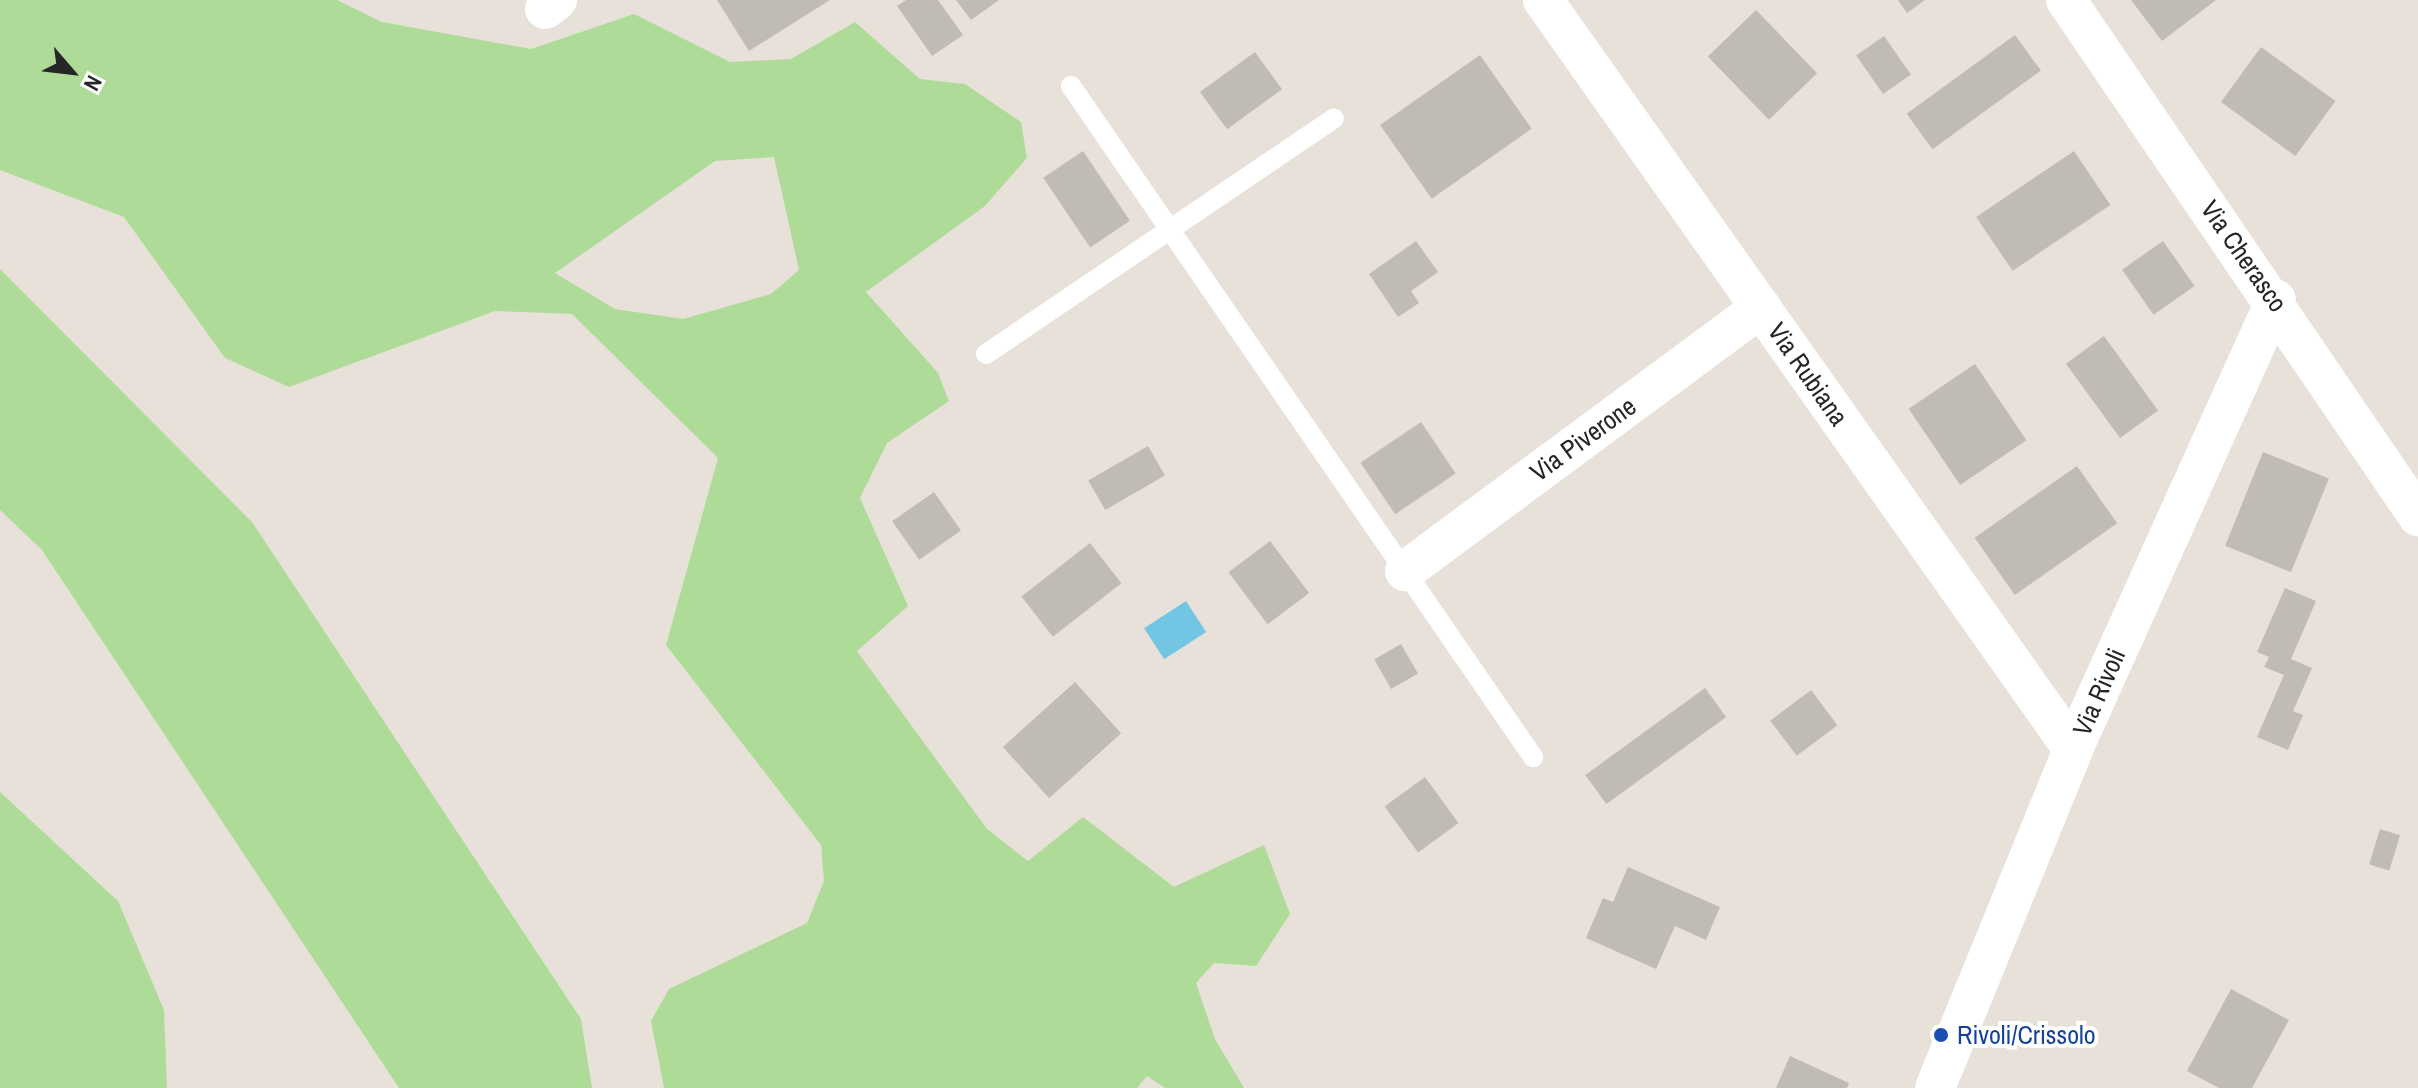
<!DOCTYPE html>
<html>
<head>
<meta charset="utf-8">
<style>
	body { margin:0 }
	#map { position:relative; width:2418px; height:1088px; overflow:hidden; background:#e8e1d9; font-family:"Archivo Narrow",sans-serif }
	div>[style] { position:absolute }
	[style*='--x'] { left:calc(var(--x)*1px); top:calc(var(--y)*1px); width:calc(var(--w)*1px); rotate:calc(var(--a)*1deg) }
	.green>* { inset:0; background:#afdb99 }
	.water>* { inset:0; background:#73c6e3; transform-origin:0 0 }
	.building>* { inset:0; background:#c0bbb5; transform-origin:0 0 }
	.service>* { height:20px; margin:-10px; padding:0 10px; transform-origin:10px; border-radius:10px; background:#fff }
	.minor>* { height:40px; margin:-20px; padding:0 20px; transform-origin:20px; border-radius:20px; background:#fff }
	.dots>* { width:22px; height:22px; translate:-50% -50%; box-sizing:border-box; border:4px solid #fff; border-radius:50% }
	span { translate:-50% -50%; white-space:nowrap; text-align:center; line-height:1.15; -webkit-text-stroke:8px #fff; paint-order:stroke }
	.street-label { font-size:26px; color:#262626 }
	.transit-label { font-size:26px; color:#164399 }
	.left { translate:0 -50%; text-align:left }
	.north { position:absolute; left:32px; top:32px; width:80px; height:80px; -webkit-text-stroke:6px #fff; paint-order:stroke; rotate:118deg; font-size:22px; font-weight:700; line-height:32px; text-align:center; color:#262626 }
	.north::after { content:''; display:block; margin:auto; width:28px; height:36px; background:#262626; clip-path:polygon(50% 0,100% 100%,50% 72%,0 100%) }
</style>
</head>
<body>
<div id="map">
	<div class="green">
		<div style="clip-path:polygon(evenodd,0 0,337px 0,382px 22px,531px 49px,634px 14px,730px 62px,791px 59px,855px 22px,920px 79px,965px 84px,1021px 122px,1027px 158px,985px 206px,866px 292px,938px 373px,949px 401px,887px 443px,860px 498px,908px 606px,857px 651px,987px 829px,1028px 861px,1083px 817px,1174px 887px,1264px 845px,1290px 914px,1256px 966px,1214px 963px,1196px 983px,1215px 1039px,1244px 1088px,1165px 1088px,1147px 1076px,1137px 1088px,664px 1088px,651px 1021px,669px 989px,807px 923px,824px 881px,821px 845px,666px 645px,718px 458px,572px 314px,495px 311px,289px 387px,225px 358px,124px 217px,0 170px,0 0,774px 157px,799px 270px,771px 294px,683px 319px,615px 309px,555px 273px,715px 161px,774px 157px)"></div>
		<div style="clip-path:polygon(0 269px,252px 522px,581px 1019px,592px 1088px,399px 1088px,42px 550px,0 510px)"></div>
		<div style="clip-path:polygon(0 792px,118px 901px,164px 1010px,167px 1088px,0 1088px)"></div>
	</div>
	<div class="water">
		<div style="left:1186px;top:601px;width:37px;height:50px;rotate:57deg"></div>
	</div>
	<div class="building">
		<div style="clip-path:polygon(717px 0,830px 0,749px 51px)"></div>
		<div style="clip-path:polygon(906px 0,938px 0,963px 35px,932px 56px,897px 6px)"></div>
		<div style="clip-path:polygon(956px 0,999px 0,971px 20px)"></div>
		<div style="clip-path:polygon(1898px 0,1925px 0,1907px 13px)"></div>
		<div style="clip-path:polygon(2131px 0,2216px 0,2162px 41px)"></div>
		<div style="left:1756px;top:10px;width:88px;height:67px;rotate:46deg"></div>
		<div style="left:2015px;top:35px;width:44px;height:134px;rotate:54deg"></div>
		<div style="left:1884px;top:36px;width:47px;height:34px;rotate:55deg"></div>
		<div style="left:2261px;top:47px;width:92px;height:68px;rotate:36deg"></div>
		<div style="left:1255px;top:52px;width:46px;height:68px;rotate:54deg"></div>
		<div style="left:1480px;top:55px;width:90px;height:122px;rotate:55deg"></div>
		<div style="left:1083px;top:151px;width:84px;height:48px;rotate:56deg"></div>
		<div style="left:2074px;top:151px;width:65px;height:118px;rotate:56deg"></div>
		<div style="clip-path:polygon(1416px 241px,1438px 272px,1411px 291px,1419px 303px,1398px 317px,1369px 274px)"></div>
		<div style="left:2163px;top:241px;width:55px;height:50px;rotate:55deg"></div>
		<div style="left:2104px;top:336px;width:92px;height:47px;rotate:54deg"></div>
		<div style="left:1975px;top:364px;width:92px;height:80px;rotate:56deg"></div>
		<div style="left:1421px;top:422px;width:62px;height:73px;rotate:56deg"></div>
		<div style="left:1148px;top:446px;width:34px;height:69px;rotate:60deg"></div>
		<div style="left:2263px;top:452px;width:71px;height:101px;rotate:22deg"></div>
		<div style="left:2077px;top:466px;width:70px;height:125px;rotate:55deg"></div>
		<div style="left:934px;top:492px;width:47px;height:51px;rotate:55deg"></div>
		<div style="left:1270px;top:541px;width:65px;height:52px;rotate:53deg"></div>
		<div style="left:1090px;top:543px;width:51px;height:87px;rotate:52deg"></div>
		<div style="clip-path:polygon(2285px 588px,2316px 601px,2291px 659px,2312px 668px,2293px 711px,2303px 715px,2288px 750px,2257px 737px,2284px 675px,2264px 667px,2269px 657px,2257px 652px)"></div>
		<div style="left:1401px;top:644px;width:34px;height:31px;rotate:60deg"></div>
		<div style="left:1075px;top:682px;width:69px;height:97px;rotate:48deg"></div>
		<div style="left:1705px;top:688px;width:36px;height:148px;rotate:54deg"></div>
		<div style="left:1811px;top:690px;width:44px;height:51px;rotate:53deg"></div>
		<div style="left:1425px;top:777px;width:57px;height:50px;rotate:54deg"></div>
		<div style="left:2380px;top:829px;width:21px;height:37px;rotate:17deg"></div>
		<div style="clip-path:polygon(1628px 867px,1720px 907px,1706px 940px,1675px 926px,1656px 969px,1586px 938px,1603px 898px,1613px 902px)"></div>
		<div style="clip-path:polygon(2231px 989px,2289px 1020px,2252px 1088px,2219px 1088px,2187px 1071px)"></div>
		<div style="clip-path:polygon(1790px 1056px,1849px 1083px,1847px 1088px,1776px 1088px)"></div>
	</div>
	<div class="service">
		<div style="--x:1071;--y:86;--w:815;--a:55.45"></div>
		<div style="--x:986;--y:354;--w:420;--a:-34.1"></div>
	</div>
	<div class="minor">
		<div style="--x:1543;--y:0;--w:918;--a:54.72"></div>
		<div style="--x:2066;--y:0;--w:625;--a:55.7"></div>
		<div style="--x:545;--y:9;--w:15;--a:-37"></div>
		<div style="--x:1405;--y:571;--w:443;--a:-36.5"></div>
		<div style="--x:1935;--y:1088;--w:366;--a:-67.8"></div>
		<div style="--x:2073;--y:749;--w:493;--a:-65.7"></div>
	</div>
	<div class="dots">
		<div style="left:1941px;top:1035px;background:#1a4fb4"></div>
	</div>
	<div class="street-label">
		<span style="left:2244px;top:256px;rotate:55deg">Via Cherasco</span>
		<span style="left:1808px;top:374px;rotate:55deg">Via Rubiana</span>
		<span style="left:1583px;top:439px;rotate:-36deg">Via Piverone</span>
		<span style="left:2099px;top:692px;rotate:-66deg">Via Rivoli</span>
	</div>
	<div class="transit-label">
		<span class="left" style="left:1957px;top:1035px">Rivoli/Crissolo</span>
	</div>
	<div class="north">N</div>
</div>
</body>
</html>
